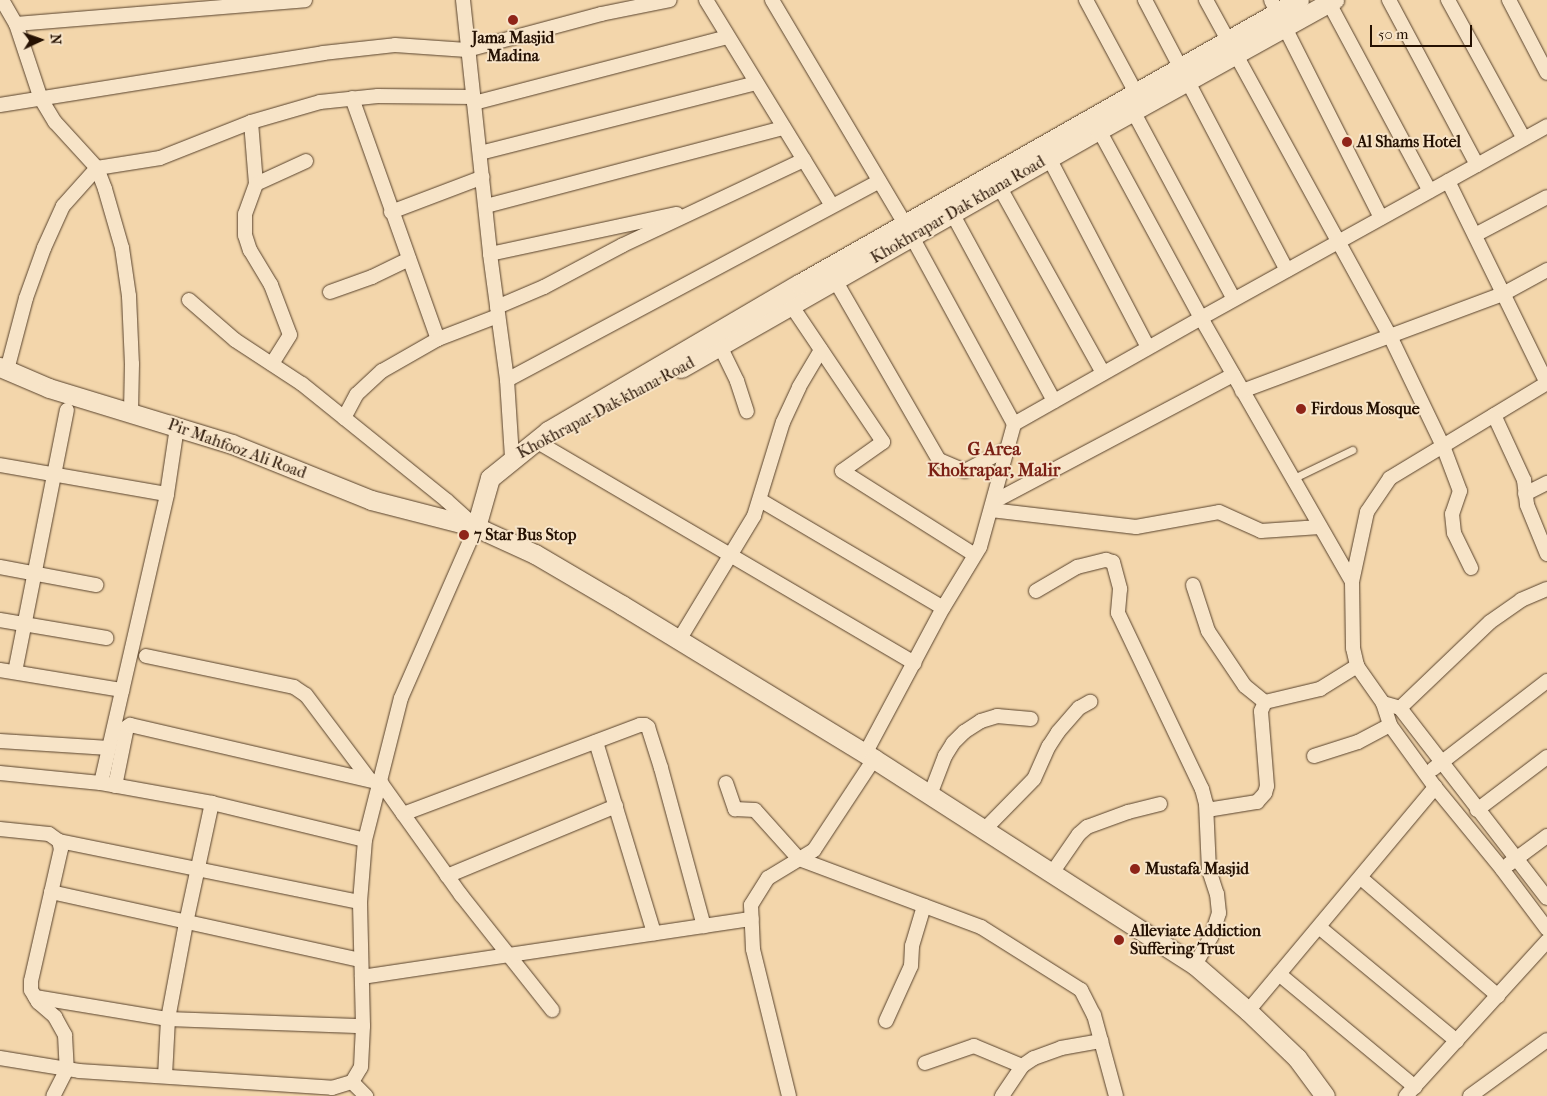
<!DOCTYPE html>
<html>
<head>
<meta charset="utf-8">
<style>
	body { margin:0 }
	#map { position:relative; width:1547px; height:1096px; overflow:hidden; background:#f3d6ab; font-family:"IM FELL French Canon",serif }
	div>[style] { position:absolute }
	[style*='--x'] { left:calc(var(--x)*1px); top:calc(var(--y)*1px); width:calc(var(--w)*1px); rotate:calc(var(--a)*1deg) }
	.roads { filter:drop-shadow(0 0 1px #58422c) drop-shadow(0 0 1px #58422c) }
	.lane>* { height:7px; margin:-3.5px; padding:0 3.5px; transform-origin:3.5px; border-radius:3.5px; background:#f7e4c8 }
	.street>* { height:14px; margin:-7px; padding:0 7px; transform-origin:7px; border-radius:7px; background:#f7e4c8 }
	.secondary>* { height:19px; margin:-9.5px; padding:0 9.5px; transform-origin:9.5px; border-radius:9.5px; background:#f7e4c8 }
	.dots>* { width:14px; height:14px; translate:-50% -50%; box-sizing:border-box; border:2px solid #f7e4c8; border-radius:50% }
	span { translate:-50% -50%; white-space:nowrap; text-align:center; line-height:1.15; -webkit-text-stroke:4px #f7e4c8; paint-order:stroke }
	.poi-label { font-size:16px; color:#251102; font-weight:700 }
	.left { translate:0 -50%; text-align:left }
	.street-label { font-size:16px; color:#251102 }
	.neighbourhood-label { font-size:18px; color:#7a1f14; font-weight:700 }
	.north { position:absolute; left:15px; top:15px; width:50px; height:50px; -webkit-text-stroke:4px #f7e4c8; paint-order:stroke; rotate:87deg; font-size:14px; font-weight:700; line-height:20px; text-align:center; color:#251102 }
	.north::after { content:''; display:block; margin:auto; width:18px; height:22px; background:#251102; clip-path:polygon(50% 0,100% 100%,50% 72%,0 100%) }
	.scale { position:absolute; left:1370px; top:25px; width:102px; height:22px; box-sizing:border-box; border:2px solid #251102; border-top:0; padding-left:6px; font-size:15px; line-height:18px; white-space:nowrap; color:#251102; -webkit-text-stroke:4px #f7e4c8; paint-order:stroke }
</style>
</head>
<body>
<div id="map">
	<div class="roads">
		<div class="lane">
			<div style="--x:1292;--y:479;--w:67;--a:-25.8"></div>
		</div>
		<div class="street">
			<div style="--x:2;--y:0;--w:28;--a:60"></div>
			<div style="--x:16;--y:24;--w:79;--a:71.6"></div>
			<div style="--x:41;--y:99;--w:27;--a:59"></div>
			<div style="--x:55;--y:122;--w:62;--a:47.6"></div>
			<div style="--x:97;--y:168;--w:22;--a:69"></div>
			<div style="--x:105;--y:189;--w:61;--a:73.9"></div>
			<div style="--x:122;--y:248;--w:49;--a:81.7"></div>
			<div style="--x:129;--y:296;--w:68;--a:87.5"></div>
			<div style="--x:132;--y:364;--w:48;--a:91.2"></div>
			<div style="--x:463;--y:0;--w:255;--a:83.9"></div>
			<div style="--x:490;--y:254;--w:127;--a:82.3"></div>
			<div style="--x:507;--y:380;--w:78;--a:86.3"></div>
			<div style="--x:706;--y:0;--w:241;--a:58.5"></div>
			<div style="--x:772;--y:0;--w:261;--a:59.3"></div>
			<div style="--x:905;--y:224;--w:228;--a:61.4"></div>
			<div style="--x:1086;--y:0;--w:106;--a:61.7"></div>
			<div style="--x:1145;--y:0;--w:305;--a:62.3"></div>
			<div style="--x:1206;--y:0;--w:383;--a:61.3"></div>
			<div style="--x:1390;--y:336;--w:122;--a:64.3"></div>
			<div style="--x:1443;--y:446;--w:48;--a:69.3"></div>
			<div style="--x:1460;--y:491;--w:24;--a:109"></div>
			<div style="--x:1452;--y:514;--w:19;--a:84"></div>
			<div style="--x:1454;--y:533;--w:39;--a:64"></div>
			<div style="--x:1271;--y:0;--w:244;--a:63.2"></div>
			<div style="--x:1389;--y:0;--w:187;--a:61.9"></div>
			<div style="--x:1448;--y:0;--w:158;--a:61.3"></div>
			<div style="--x:1509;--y:0;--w:82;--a:62.5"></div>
			<div style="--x:1329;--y:3;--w:213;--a:61.8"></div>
			<div style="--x:16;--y:24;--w:290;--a:-4.7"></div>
			<div style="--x:352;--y:98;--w:256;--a:70.4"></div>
			<div style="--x:474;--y:103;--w:262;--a:-14.6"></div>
			<div style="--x:0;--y:105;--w:327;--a:-9.1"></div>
			<div style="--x:323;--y:53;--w:72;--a:-6.3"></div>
			<div style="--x:395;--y:45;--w:72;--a:4"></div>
			<div style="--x:467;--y:50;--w:139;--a:-15"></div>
			<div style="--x:601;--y:14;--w:70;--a:-11.5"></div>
			<div style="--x:1133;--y:111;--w:213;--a:61.8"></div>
			<div style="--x:251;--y:122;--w:62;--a:85.4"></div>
			<div style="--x:256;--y:184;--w:32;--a:110"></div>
			<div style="--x:245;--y:214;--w:21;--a:90"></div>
			<div style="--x:245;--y:235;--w:16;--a:72"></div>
			<div style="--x:250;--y:250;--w:41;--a:59"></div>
			<div style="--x:271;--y:285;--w:53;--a:69.2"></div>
			<div style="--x:290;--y:335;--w:34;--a:122"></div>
			<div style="--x:1099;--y:130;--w:214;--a:61.5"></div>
			<div style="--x:1201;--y:318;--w:304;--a:60.2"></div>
			<div style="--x:480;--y:153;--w:285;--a:-14.2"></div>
			<div style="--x:1049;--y:158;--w:213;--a:62.4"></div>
			<div style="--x:1448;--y:181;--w:225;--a:63.9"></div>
			<div style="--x:256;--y:184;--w:55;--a:-24.7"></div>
			<div style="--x:999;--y:186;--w:214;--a:60.9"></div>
			<div style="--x:486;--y:206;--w:308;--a:-14.7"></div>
			<div style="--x:391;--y:212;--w:98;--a:-20.8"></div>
			<div style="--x:952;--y:213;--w:214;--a:61.5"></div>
			<div style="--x:1475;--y:235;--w:81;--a:-27.8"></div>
			<div style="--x:490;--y:254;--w:191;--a:-12.1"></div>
			<div style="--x:835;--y:280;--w:208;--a:60"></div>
			<div style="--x:939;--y:460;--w:28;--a:23"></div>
			<div style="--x:965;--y:471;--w:47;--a:-27.6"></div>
			<div style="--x:330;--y:292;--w:45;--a:-19.7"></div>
			<div style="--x:372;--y:277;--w:41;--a:-25.9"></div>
			<div style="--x:791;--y:305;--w:165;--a:56.1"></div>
			<div style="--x:883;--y:442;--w:50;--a:144.7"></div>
			<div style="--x:842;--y:471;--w:157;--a:32.3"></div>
			<div style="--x:497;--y:307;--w:51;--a:-23.1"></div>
			<div style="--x:544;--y:287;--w:89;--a:-28"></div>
			<div style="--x:623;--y:245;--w:200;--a:-25.2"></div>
			<div style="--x:720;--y:346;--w:39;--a:64"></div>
			<div style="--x:737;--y:381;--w:32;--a:72"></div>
			<div style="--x:7;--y:370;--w:74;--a:-75.2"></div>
			<div style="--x:26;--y:298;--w:53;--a:-70.2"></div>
			<div style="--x:44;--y:248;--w:46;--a:-65.7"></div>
			<div style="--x:63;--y:206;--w:51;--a:-48.2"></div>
			<div style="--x:97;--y:168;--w:64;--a:-9"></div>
			<div style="--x:160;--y:158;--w:98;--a:-21.6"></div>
			<div style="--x:251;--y:122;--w:72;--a:-16.2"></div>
			<div style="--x:320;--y:102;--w:58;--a:-5.9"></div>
			<div style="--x:378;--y:96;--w:95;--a:0.6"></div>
			<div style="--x:507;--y:380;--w:422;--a:-28.1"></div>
			<div style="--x:1547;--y:383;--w:184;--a:148.8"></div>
			<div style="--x:1390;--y:478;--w:41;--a:124.1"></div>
			<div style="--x:1367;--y:512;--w:72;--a:102.1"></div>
			<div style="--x:1352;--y:582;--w:66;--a:89.1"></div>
			<div style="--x:1353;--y:648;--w:18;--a:77"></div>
			<div style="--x:1357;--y:666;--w:45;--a:54.9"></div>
			<div style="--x:1383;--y:703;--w:23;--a:72"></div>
			<div style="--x:1390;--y:725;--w:77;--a:54"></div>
			<div style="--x:1435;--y:787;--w:106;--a:50.7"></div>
			<div style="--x:1502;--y:869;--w:75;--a:53.1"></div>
			<div style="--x:1242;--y:391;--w:278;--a:-20.4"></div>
			<div style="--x:1503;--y:294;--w:50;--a:-28.6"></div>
			<div style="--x:1494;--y:415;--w:72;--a:65.2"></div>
			<div style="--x:1524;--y:480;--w:25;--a:83"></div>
			<div style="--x:1527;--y:505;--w:53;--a:67.8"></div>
			<div style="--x:344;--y:418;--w:27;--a:-62"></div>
			<div style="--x:357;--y:394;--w:34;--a:-43"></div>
			<div style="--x:382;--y:371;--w:64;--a:-29.7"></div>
			<div style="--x:438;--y:339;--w:64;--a:-21"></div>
			<div style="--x:541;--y:444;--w:433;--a:30.4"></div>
			<div style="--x:0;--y:465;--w:169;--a:9.9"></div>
			<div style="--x:1525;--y:494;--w:25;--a:-27"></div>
			<div style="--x:760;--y:500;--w:212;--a:30.5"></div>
			<div style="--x:993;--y:502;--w:272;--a:-27.9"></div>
			<div style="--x:991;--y:510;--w:146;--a:6.7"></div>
			<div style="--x:1136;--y:527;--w:84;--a:-10.2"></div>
			<div style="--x:1219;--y:512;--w:46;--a:24.3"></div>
			<div style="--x:1261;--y:531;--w:59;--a:-3.9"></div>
			<div style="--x:0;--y:567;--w:98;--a:10.6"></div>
			<div style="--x:1193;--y:585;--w:48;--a:71.9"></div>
			<div style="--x:1208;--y:631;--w:66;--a:56.1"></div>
			<div style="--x:1245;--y:686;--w:26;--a:39"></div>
			<div style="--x:1036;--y:591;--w:48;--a:-30.3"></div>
			<div style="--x:1077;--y:567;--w:30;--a:-14"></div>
			<div style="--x:1106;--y:560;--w:7;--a:16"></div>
			<div style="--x:1113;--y:562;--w:28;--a:75"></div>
			<div style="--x:1120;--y:589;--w:24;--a:95"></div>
			<div style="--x:1118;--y:613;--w:195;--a:64.5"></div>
			<div style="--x:1202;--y:789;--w:16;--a:75"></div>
			<div style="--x:1206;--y:804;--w:66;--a:87.4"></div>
			<div style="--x:1209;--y:870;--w:25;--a:72"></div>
			<div style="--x:1217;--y:894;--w:19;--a:84"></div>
			<div style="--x:1219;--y:913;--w:25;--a:108"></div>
			<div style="--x:1211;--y:937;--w:32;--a:120"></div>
			<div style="--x:0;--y:620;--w:108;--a:9.6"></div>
			<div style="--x:679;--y:640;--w:145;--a:-58.8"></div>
			<div style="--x:754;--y:516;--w:98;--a:-72.9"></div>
			<div style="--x:783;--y:422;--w:38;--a:-65"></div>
			<div style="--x:799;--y:387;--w:43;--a:-59.3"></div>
			<div style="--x:146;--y:656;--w:151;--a:11.8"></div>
			<div style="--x:294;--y:687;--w:14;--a:34"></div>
			<div style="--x:306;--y:695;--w:105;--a:53.1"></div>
			<div style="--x:0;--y:670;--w:124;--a:9.3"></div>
			<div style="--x:15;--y:672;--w:267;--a:-78.8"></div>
			<div style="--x:1383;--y:703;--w:18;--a:16"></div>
			<div style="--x:1400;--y:708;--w:240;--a:52.3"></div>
			<div style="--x:1400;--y:708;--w:124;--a:-43.7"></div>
			<div style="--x:1490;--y:622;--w:38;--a:-35"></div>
			<div style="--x:1521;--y:600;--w:28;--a:-23"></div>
			<div style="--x:0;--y:741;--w:109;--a:3.7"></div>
			<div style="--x:596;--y:742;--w:200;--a:73.1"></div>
			<div style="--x:865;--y:754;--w:166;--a:-61.9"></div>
			<div style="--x:943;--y:608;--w:71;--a:-58.8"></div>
			<div style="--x:980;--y:547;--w:128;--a:-74.5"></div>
			<div style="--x:1014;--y:424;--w:215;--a:-29.5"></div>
			<div style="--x:1201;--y:318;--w:396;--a:-29"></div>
			<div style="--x:1314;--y:756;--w:46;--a:-17.7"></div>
			<div style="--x:1358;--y:742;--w:36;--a:-28"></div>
			<div style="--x:1433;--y:769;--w:144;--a:-37.7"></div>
			<div style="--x:0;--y:773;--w:101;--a:5.7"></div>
			<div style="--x:101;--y:783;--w:113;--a:10.2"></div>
			<div style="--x:212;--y:803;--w:157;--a:13.6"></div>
			<div style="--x:101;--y:783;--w:296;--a:-77.1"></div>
			<div style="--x:167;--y:494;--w:68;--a:-81.5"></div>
			<div style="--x:726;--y:783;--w:28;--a:71"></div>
			<div style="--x:735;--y:809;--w:20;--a:3"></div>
			<div style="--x:755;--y:810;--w:66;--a:48.1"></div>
			<div style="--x:799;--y:859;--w:194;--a:20.5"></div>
			<div style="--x:981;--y:927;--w:118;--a:32.2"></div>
			<div style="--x:1081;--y:990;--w:28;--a:63"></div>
			<div style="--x:1094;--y:1015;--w:84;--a:74.8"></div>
			<div style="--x:115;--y:786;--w:60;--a:-78.5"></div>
			<div style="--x:127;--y:727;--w:4;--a:-34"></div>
			<div style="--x:130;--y:725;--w:258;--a:13"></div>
			<div style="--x:381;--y:783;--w:138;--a:54.5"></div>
			<div style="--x:461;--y:895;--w:147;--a:51.6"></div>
			<div style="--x:930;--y:795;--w:42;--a:-69"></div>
			<div style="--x:945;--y:756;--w:15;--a:-58"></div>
			<div style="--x:953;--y:743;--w:16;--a:-45"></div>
			<div style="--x:964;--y:732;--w:20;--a:-33"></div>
			<div style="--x:981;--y:721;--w:17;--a:-17"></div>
			<div style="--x:997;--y:716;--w:34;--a:5"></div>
			<div style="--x:1207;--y:810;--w:51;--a:-9.1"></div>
			<div style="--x:1257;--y:802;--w:12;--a:-48"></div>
			<div style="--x:1265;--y:793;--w:7;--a:-74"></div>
			<div style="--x:1267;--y:786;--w:75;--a:-94.6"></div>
			<div style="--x:1261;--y:711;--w:10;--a:-66"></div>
			<div style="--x:1265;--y:702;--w:57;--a:-13.3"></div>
			<div style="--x:1320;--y:689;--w:44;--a:-31.9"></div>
			<div style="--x:1477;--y:810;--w:88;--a:-37.1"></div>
			<div style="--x:403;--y:814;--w:253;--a:-20.6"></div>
			<div style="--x:640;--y:725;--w:5;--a:0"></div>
			<div style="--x:645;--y:725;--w:4;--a:34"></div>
			<div style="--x:648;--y:727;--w:43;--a:72.4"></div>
			<div style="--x:661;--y:768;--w:164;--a:74.8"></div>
			<div style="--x:0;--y:829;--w:49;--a:5.8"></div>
			<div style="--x:49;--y:834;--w:12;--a:35"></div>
			<div style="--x:59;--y:841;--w:8;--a:76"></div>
			<div style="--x:61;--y:849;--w:135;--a:102.8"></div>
			<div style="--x:31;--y:981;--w:9;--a:90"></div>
			<div style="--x:31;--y:990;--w:14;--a:60"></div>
			<div style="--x:38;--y:1002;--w:23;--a:41"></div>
			<div style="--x:55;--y:1017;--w:21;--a:61"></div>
			<div style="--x:65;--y:1035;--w:34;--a:87"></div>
			<div style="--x:67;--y:1069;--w:30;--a:117"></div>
			<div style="--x:984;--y:830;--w:71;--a:-45.6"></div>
			<div style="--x:1034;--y:779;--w:36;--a:-66"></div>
			<div style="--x:1049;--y:746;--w:17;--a:-57"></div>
			<div style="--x:1058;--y:732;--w:32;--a:-49"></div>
			<div style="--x:1079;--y:708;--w:13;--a:-29"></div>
			<div style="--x:59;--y:841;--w:307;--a:11.5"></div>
			<div style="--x:1509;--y:864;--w:47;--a:-36.4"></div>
			<div style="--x:1052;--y:873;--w:47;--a:-55.3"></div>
			<div style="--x:1079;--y:834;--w:11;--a:-41"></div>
			<div style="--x:1087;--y:827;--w:44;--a:-20.1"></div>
			<div style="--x:1128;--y:812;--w:33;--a:-14"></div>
			<div style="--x:447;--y:876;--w:183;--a:-22.5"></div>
			<div style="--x:1361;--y:878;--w:181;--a:40.7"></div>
			<div style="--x:51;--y:892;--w:317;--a:12.4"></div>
			<div style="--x:1319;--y:927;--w:179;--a:39.6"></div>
			<div style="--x:1279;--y:974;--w:177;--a:39.7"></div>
			<div style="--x:362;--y:977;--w:394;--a:-8.5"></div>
			<div style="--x:35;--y:997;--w:135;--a:9.4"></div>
			<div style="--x:168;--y:1019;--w:195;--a:2.1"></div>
			<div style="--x:1248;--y:1011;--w:292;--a:-50.1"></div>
			<div style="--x:886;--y:1021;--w:60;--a:-65.6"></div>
			<div style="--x:911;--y:966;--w:20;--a:-87"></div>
			<div style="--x:912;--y:946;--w:42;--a:-73.3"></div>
			<div style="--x:0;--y:1058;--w:80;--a:9.3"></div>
			<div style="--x:79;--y:1071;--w:254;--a:3.8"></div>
			<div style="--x:332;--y:1088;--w:21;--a:-17"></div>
			<div style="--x:352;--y:1082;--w:17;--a:-59"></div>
			<div style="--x:361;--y:1067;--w:41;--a:-87.2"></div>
			<div style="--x:363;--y:1026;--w:124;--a:-91.4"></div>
			<div style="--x:360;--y:902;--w:62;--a:-85.4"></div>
			<div style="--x:365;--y:840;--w:146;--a:-75.8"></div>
			<div style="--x:401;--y:698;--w:187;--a:-66.3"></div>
			<div style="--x:476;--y:527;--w:40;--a:-138"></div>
			<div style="--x:446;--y:500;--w:185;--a:-141.1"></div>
			<div style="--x:302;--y:384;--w:80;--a:-146.7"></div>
			<div style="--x:235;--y:340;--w:61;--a:-139"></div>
			<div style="--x:925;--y:1063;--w:52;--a:-19.1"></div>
			<div style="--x:974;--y:1046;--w:52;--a:22.6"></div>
			<div style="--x:165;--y:1076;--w:57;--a:-87"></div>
			<div style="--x:168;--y:1019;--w:98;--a:-79.4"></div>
			<div style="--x:186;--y:923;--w:123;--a:-77.8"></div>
			<div style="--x:352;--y:1082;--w:20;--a:45"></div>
			<div style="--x:789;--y:1096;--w:151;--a:-103.8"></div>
			<div style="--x:753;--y:949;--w:44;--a:-92.6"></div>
			<div style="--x:751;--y:905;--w:32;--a:-58"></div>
			<div style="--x:768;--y:878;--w:54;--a:-31.3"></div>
			<div style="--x:814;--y:850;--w:109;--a:-56.6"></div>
			<div style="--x:1002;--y:1096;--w:36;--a:-56"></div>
			<div style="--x:1022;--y:1066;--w:14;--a:-34"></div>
			<div style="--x:1034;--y:1058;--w:29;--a:-20"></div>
			<div style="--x:1061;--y:1048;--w:41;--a:-9.9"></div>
			<div style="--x:1406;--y:1096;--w:210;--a:-47.7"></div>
			<div style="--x:1470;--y:1096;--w:95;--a:-36"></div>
		</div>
		<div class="secondary">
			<div style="--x:0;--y:367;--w:53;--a:23.2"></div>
			<div style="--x:49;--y:388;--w:191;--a:17"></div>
			<div style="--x:232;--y:444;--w:150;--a:21.9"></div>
			<div style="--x:371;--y:500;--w:108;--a:14.4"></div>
			<div style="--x:476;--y:527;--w:65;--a:24.6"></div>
			<div style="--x:535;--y:554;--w:101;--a:30.4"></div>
			<div style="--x:622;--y:605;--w:295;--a:31.4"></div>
			<div style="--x:874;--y:759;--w:381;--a:32.7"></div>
			<div style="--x:1195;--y:965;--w:70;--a:41"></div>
			<div style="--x:1248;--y:1011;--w:68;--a:43.8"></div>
			<div style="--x:1297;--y:1058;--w:47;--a:53.6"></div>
			<div style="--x:681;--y:368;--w:481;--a:-29.7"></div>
			<div style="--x:1099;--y:130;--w:269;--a:-29"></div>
			<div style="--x:476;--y:527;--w:51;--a:-74.1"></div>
			<div style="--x:490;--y:478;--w:75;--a:-39"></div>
			<div style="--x:548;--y:431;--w:291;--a:-30.4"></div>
			<div style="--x:799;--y:284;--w:575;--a:-29.6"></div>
		</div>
	</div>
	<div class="dots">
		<div style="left:513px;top:20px;background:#8f2418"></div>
		<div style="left:1347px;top:142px;background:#8f2418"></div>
		<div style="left:1301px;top:409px;background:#8f2418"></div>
		<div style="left:464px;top:535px;background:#8f2418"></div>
		<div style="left:1135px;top:869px;background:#8f2418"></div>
		<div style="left:1119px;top:940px;background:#8f2418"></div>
	</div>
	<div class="poi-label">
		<span style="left:513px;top:47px">Jama Masjid<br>Madina</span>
		<span class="left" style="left:1357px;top:142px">Al Shams Hotel</span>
		<span class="left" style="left:1311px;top:409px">Firdous Mosque</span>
		<span class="left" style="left:474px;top:535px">7 Star Bus Stop</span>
		<span class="left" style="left:1145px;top:869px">Mustafa Masjid</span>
		<span class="left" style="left:1130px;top:940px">Alleviate Addiction<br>Suffering Trust</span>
	</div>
	<div class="street-label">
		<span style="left:958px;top:210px;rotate:-30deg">Khokhrapar Dak khana Road</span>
		<span style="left:606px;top:408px;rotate:-28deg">Khokhrapar Dak khana Road</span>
		<span style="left:237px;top:449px;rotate:20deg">Pir Mahfooz Ali Road</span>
	</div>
	<div class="neighbourhood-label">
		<span style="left:994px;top:461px">G Area<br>Khokrapar, Malir</span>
	</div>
	<div class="north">N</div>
	<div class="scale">50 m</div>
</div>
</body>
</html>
